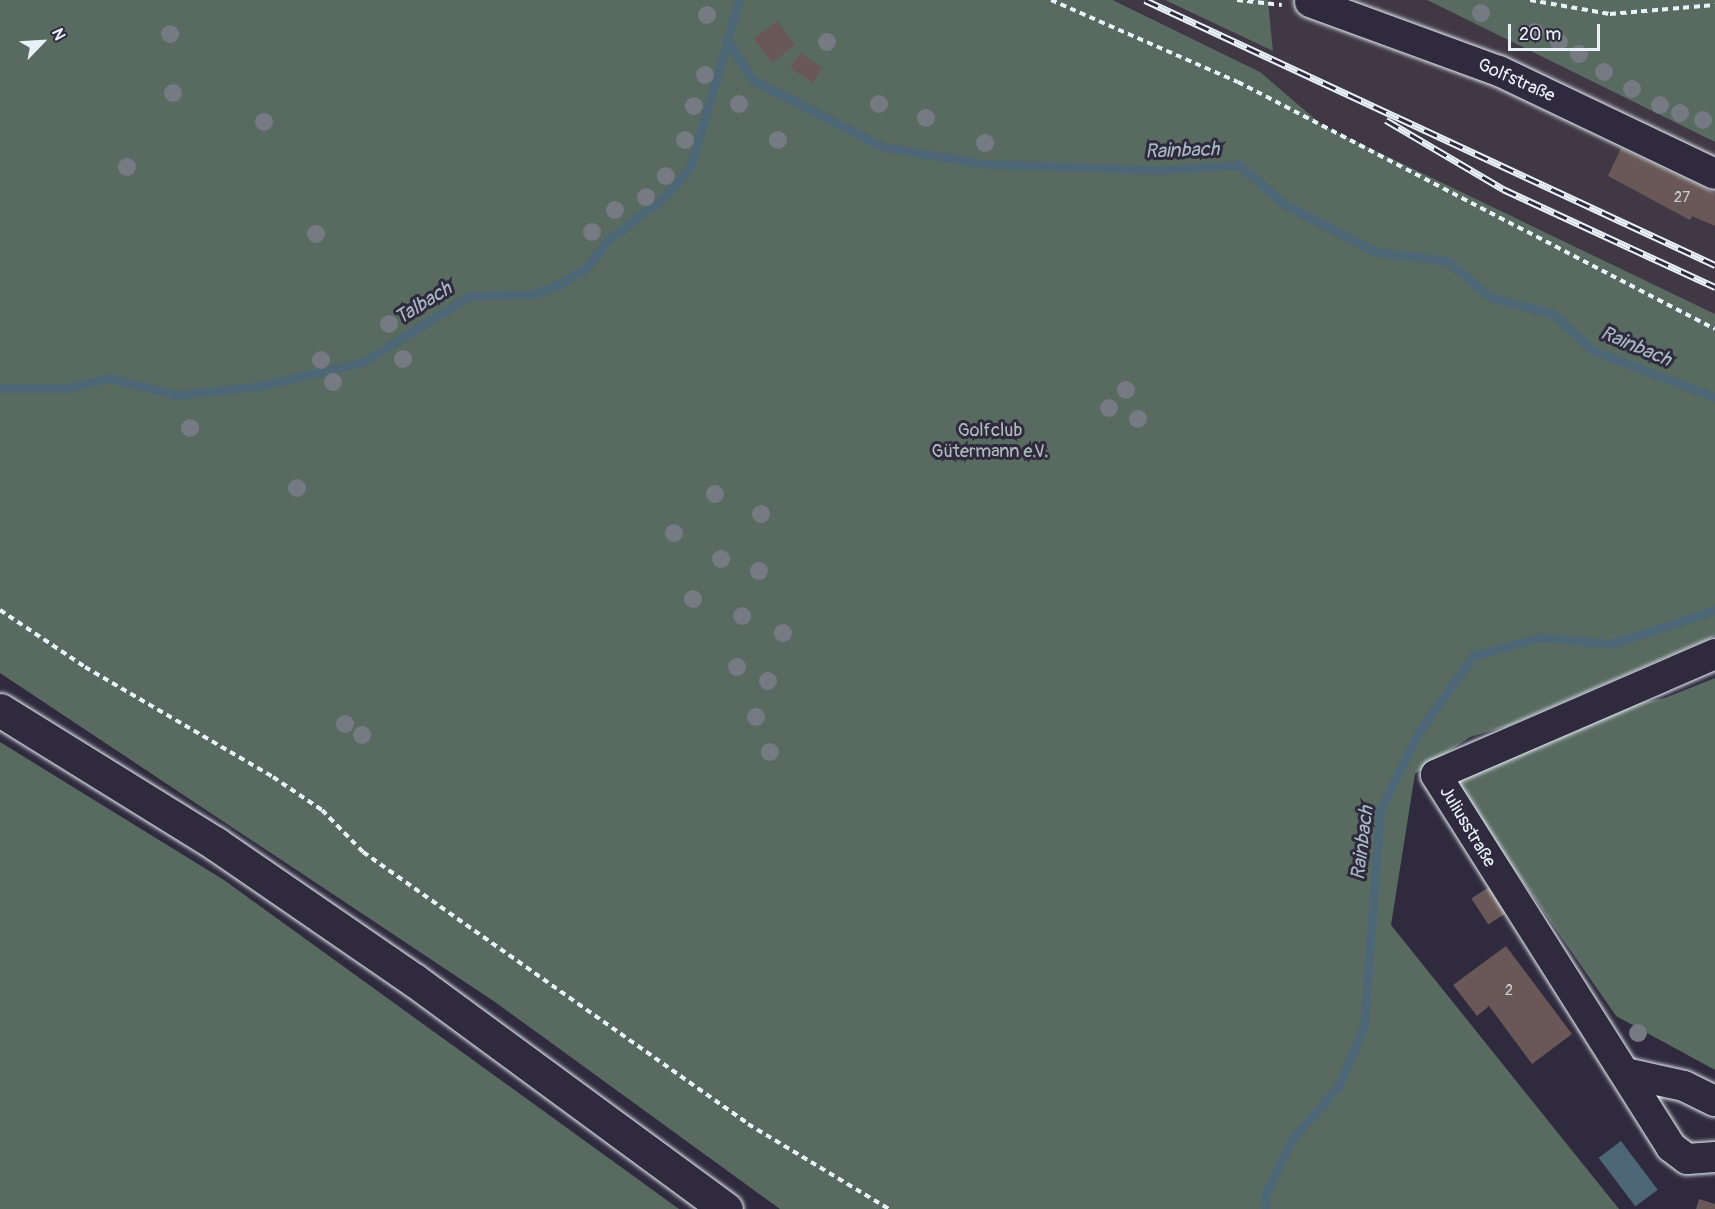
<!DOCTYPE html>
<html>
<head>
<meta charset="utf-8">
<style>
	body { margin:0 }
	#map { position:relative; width:1715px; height:1209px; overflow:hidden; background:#2f2a3d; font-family:Pangolin,sans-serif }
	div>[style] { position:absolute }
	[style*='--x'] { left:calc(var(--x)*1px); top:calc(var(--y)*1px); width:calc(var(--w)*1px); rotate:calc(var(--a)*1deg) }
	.built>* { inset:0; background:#403845 }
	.green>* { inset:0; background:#596a61 }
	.water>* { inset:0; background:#4e6776; transform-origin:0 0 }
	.stream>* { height:9px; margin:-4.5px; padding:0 4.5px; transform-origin:4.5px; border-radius:4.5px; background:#4e6776 }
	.building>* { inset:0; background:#695857; transform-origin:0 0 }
	.path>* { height:4px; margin-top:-2px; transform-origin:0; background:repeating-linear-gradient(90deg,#e8f1f8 0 6px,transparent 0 10.5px) }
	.roads { filter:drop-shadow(0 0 2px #e8f1f8) drop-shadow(0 0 2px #e8f1f8) }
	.street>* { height:30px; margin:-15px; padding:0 15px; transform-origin:15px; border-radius:15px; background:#2f2a3d }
	.highway>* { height:33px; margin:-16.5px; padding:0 16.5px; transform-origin:16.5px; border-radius:16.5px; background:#2f2a3d }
	.rail>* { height:7px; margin-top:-3.5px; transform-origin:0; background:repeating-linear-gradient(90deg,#2f2a3d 0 14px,#e8f1f8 0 28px); box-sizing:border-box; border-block:2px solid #e8f1f8 }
	.trees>* { width:18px; height:18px; margin:-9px; border-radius:50%; background:#757a83 }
	span { translate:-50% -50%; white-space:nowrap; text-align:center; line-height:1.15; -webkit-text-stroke:6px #2f2a3d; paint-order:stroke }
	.number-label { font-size:15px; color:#c8cbd0 }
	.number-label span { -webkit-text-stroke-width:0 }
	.street-label { font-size:18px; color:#e8f1f8 }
	.park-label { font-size:18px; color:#afbbbc }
	.water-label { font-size:20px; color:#aabac4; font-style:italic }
	.north { position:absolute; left:12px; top:12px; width:60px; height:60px; -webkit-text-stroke:4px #2f2a3d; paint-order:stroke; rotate:65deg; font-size:16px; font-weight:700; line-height:24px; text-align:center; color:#e8f1f8 }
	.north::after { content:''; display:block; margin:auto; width:21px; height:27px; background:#e8f1f8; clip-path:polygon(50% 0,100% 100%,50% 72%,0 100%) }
	.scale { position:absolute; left:1508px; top:24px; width:92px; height:27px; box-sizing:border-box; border:3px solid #e8f1f8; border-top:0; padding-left:8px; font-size:18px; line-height:21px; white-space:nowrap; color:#e8f1f8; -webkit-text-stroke:4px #2f2a3d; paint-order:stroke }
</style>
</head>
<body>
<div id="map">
	<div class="built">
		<div style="clip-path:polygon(1114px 0,1165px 0,1273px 50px,1268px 0,1427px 0,1715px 142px,1715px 314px,1322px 125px,1260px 72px)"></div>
	</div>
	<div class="green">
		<div style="clip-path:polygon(0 0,1113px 0,1260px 72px,1322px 125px,1715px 314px,1715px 636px,1505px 727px,1470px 737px,1415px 774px,1391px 925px,1619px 1209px,780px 1209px,495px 1002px,0 673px)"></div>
		<div style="clip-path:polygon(1165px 0,1268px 0,1273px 51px)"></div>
		<div style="clip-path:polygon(1427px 0,1715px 0,1715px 142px)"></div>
		<div style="clip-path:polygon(1715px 678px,1715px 1070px,1616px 1016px,1453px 781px,1618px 707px,1665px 698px)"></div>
		<div style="clip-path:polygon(0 742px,224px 880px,679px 1209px,0 1209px)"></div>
	</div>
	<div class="water">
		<div style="left:1621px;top:1141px;width:61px;height:28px;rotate:53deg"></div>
	</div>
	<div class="stream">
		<div style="--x:730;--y:45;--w:42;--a:56.7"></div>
		<div style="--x:753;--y:80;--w:146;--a:27.3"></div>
		<div style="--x:883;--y:147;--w:103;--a:9.5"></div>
		<div style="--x:985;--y:164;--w:174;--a:2"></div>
		<div style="--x:1159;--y:170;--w:80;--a:-3.6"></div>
		<div style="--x:1239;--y:165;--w:60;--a:40.9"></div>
		<div style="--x:1284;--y:204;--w:104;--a:27.6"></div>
		<div style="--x:1376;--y:252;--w:72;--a:7.2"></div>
		<div style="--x:1447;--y:261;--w:56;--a:39.9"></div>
		<div style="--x:1490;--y:297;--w:65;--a:15.1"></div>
		<div style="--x:1553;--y:314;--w:55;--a:42.1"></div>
		<div style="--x:1594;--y:351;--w:129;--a:20.8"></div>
		<div style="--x:0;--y:388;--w:67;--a:0"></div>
		<div style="--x:67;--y:388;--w:42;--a:-13.7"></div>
		<div style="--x:108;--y:378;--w:72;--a:13.7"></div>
		<div style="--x:178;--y:395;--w:82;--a:-6.3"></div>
		<div style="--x:260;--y:386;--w:106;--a:-13.1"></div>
		<div style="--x:363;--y:362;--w:125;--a:-31.9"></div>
		<div style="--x:469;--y:296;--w:65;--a:-1.8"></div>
		<div style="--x:534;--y:294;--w:28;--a:-21"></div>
		<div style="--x:560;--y:284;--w:31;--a:-32"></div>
		<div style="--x:586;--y:268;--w:36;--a:-52"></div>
		<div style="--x:608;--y:240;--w:69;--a:-37.4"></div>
		<div style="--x:663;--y:198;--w:40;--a:-48"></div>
		<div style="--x:690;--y:168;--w:175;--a:-73.7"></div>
		<div style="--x:1265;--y:1209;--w:16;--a:-86"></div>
		<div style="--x:1266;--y:1193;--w:60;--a:-64.3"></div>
		<div style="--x:1292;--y:1139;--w:69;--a:-48.5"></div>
		<div style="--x:1338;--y:1087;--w:66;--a:-66.9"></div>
		<div style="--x:1364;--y:1026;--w:217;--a:-85.8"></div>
		<div style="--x:1380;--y:810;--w:86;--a:-63.7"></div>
		<div style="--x:1418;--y:733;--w:95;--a:-54.5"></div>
		<div style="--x:1473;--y:656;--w:70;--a:-15.8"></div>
		<div style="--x:1540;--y:637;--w:71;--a:5.6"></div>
		<div style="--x:1611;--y:644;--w:109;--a:-18.1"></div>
	</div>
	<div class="building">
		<div style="left:777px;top:21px;width:30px;height:29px;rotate:53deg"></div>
		<div style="left:800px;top:53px;width:27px;height:18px;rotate:33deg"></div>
		<div style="clip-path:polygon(1621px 148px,1715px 193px,1715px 226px,1692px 216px,1690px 220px,1608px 176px)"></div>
		<div style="left:1489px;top:887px;width:31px;height:21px;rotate:57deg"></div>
		<div style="clip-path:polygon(1506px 946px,1572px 1034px,1532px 1064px,1489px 1006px,1477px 1016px,1453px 985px)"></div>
		<div style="clip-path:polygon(1699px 1199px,1715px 1204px,1715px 1209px,1696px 1209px)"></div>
	</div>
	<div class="path">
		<div style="--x:1051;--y:0;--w:204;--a:23.7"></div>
		<div style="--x:1238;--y:82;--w:537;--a:27.38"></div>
		<div style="--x:1237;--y:0;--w:45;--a:6.3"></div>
		<div style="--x:1530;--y:0;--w:81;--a:9.9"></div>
		<div style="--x:1610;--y:14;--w:105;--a:-4.9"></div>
		<div style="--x:0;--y:610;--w:102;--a:33.8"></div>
		<div style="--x:85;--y:667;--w:218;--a:30.3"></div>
		<div style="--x:273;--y:777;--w:59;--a:34"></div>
		<div style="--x:322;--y:810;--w:59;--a:45.7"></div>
		<div style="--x:363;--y:852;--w:471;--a:35.2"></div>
		<div style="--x:748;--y:1124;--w:165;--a:31.1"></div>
	</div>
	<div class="roads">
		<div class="street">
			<div style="--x:1310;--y:2;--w:201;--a:20.1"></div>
			<div style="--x:1499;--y:71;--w:239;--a:25.5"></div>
			<div style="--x:1715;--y:654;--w:304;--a:156.6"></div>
			<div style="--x:1436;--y:775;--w:440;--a:57.7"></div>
			<div style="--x:1671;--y:1147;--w:20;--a:37"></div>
			<div style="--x:1687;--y:1159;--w:28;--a:-4"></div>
			<div style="--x:1625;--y:1073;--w:60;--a:12.4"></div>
			<div style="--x:1684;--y:1086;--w:34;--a:26"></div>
		</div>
		<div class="highway">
			<div style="--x:0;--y:710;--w:254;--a:31.8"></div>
			<div style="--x:216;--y:844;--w:240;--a:34.5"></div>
			<div style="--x:414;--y:980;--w:387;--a:36.3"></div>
		</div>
	</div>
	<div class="rail">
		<div style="--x:1145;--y:0;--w:629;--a:24.93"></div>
		<div style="--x:1386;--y:120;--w:136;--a:30.5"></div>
		<div style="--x:1503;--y:189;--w:234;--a:24.8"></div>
	</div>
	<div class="trees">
		<div style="left:1481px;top:13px"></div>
		<div style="left:707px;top:15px"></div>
		<div style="left:1535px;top:32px"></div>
		<div style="left:170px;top:34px"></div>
		<div style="left:827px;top:42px"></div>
		<div style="left:1559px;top:42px"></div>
		<div style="left:1579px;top:54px"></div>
		<div style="left:1604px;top:72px"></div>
		<div style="left:705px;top:75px"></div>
		<div style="left:1632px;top:89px"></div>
		<div style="left:173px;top:93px"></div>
		<div style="left:739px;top:104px"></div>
		<div style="left:879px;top:104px"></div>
		<div style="left:1660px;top:105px"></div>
		<div style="left:694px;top:106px"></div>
		<div style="left:1680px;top:113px"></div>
		<div style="left:926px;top:118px"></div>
		<div style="left:1703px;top:120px"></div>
		<div style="left:264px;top:122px"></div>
		<div style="left:685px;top:140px"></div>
		<div style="left:778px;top:140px"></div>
		<div style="left:985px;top:143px"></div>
		<div style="left:127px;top:167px"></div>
		<div style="left:666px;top:176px"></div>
		<div style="left:646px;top:197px"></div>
		<div style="left:615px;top:210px"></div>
		<div style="left:592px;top:232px"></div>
		<div style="left:316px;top:234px"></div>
		<div style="left:389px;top:324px"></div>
		<div style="left:403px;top:359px"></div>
		<div style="left:321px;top:360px"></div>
		<div style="left:333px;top:382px"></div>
		<div style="left:1126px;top:390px"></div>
		<div style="left:1109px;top:408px"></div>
		<div style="left:1138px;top:419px"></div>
		<div style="left:190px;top:428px"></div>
		<div style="left:297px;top:488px"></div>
		<div style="left:715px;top:494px"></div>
		<div style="left:761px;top:514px"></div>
		<div style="left:674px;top:533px"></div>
		<div style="left:721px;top:559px"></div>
		<div style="left:759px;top:571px"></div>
		<div style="left:693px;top:599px"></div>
		<div style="left:742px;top:616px"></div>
		<div style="left:783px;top:633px"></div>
		<div style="left:737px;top:667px"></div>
		<div style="left:768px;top:681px"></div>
		<div style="left:756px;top:717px"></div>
		<div style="left:345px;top:724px"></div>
		<div style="left:362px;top:735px"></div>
		<div style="left:770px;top:752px"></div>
		<div style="left:1638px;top:1033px"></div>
	</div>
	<div class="number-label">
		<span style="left:1682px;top:198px">27</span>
		<span style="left:1509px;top:991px">2</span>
	</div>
	<div class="street-label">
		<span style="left:1516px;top:81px;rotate:24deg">Golfstraße</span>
		<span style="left:1467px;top:827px;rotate:59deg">Juliusstraße</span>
	</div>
	<div class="park-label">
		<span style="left:990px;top:442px">Golfclub<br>Gütermann e.V.</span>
	</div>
	<div class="water-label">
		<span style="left:1182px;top:150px;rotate:-2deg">Rainbach</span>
		<span style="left:423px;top:303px;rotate:-32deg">Talbach</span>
		<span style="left:1636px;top:346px;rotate:23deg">Rainbach</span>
		<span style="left:1362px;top:843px;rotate:-83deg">Rainbach</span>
	</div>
	<div class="north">N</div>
	<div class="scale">20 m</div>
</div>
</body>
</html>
